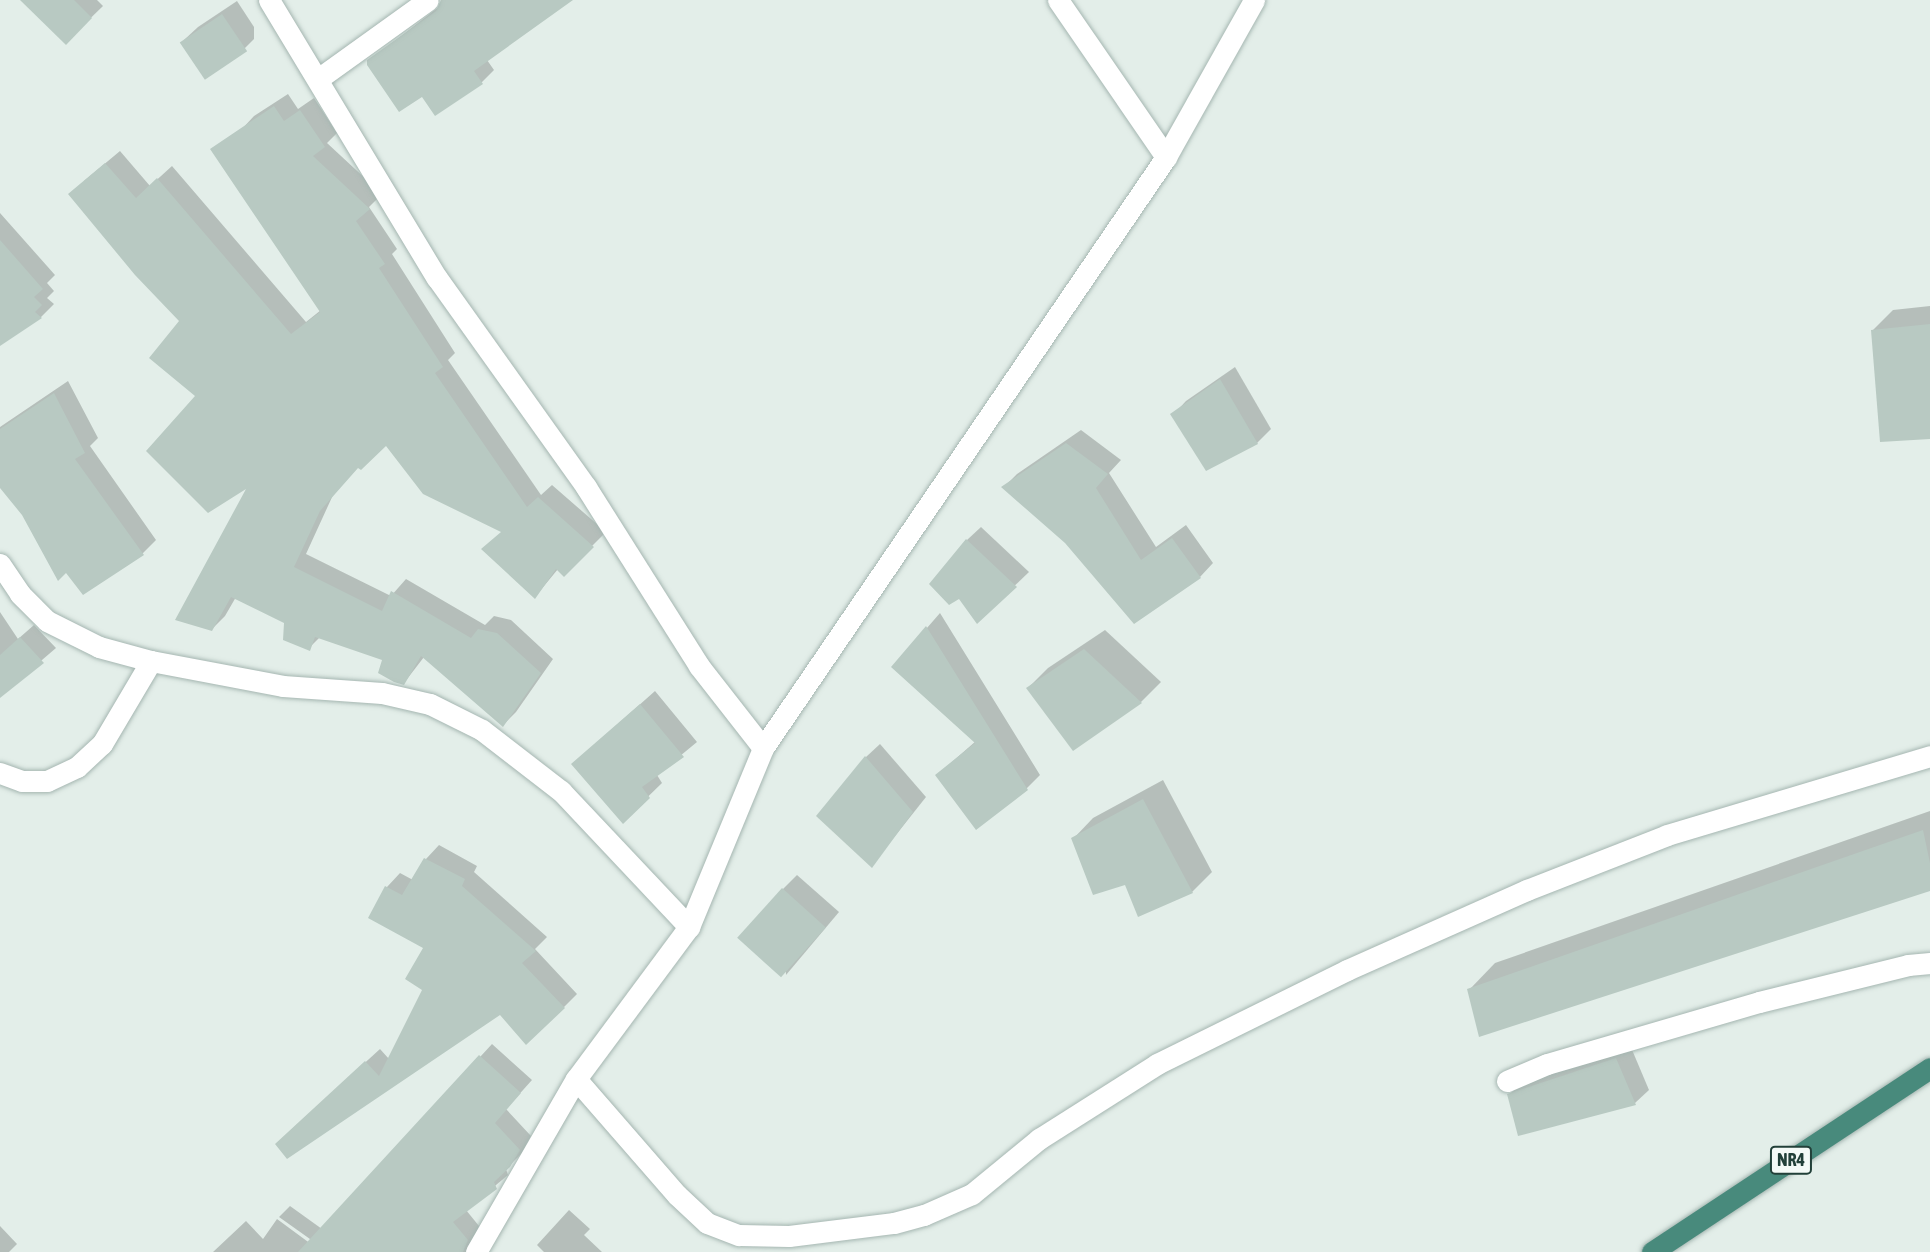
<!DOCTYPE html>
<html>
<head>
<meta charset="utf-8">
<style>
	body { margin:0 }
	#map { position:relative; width:1930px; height:1252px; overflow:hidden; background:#e3eee9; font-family:"Asap Condensed",sans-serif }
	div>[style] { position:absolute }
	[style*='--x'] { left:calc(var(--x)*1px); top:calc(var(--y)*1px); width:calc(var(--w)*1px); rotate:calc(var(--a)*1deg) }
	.shadow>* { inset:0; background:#0003 }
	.building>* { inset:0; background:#b8c9c2; transform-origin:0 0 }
	.roads { filter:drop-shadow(0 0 2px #a5b6b1) drop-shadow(0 0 2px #a5b6b1) }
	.service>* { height:21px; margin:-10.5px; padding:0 10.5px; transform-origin:10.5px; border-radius:10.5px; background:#fff }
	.minor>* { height:21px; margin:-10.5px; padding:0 10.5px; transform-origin:10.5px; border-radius:10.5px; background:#fff }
	.trunk>* { height:21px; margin:-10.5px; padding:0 10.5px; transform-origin:10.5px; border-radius:10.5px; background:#488a7c }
	span { translate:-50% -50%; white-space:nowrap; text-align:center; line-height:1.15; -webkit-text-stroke:5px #f4faf7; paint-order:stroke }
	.shield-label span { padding:2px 5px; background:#f4faf7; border:2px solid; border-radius:5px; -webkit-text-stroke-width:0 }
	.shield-label { font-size:18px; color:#224039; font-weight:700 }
</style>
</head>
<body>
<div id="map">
	<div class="shadow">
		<div style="clip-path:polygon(23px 0,97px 0,103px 6px,66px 42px)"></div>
		<div style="clip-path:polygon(443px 0,560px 0,487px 60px,494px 70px,482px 82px,435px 114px,422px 95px,369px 61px,440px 6px)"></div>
		<div style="clip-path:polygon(237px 1px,254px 27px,254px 39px,240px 53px,184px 40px,198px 27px)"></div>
		<div style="clip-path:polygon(288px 94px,298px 109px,314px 98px,337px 133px,327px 143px,382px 194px,369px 207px,397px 249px,392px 254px,455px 353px,448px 360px,541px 495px,552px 485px,606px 532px,564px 574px,558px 569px,535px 597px,503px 531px,386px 443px,359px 466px,333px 495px,306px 554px,391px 596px,406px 579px,485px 625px,494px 616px,511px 620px,553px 659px,516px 712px,503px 725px,424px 657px,404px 683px,384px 659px,320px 637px,309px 648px,286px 622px,236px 597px,225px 616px,212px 629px,250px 484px,197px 396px,182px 321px,84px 181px,120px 151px,150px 186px,172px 166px,306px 322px,321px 310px,241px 130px,254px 116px)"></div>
		<div style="clip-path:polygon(0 213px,55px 275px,47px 283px,54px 291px,47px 298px,54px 304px,41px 317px,0 344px)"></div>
		<div style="clip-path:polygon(1930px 306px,1930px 437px,1873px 330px,1893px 310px)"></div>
		<div style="clip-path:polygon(1235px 367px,1271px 429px,1257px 443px,1173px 415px,1186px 401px)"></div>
		<div style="clip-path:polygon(68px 381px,98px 438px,90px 446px,156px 540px,142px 554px,23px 514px,0 485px,0 427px)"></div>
		<div style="clip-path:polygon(1081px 430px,1121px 460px,1109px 473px,1156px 547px,1186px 525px,1213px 563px,1200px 577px,1066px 541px,1004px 487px,1017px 474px)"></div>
		<div style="clip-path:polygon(981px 527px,1029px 572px,978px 621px,967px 540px)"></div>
		<div style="clip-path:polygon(0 612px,18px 639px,34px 625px,56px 648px,0 696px)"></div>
		<div style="clip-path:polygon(940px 613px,1040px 775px,1026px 789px,937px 775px,976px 741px,893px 667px)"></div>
		<div style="clip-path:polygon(1105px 630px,1161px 682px,1141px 702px,1028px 688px,1048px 668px)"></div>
		<div style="clip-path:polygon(655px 691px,697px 742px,657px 775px,662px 783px,623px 821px,573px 764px)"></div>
		<div style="clip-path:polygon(880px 744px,926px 797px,872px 865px,866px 757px)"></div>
		<div style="clip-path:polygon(1163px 780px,1212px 872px,1192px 892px,1126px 883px,1073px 839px,1093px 818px)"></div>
		<div style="clip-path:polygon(1930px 811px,1930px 889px,1469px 990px,1495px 963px)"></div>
		<div style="clip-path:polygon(439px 845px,477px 866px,474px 872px,547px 937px,535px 949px,577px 994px,564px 1007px,500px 1013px,290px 1131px,380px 1049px,389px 1059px,424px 989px,426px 947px,371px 917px,387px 887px,400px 873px,413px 880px,426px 859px)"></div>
		<div style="clip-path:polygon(797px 875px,839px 912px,786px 975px,783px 889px)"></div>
		<div style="clip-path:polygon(492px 1044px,532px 1080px,506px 1109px,531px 1136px,522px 1153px,506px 1169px,508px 1175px,466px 1210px,479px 1226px,471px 1252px,213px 1252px,246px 1221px,263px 1239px,277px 1219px,315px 1247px,317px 1244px,279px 1217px,290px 1206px,322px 1229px)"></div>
		<div style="clip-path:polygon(1630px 1045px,1649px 1090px,1635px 1103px,1509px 1095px,1523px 1081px)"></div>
		<div style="clip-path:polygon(569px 1210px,590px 1229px,584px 1235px,602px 1252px,544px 1252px,537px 1245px)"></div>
		<div style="clip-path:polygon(0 1226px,17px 1244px,9px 1252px,0 1252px)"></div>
	</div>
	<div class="building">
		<div style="clip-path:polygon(20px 0,74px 0,92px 18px,66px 45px)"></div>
		<div style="clip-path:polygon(441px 0,573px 0,474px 71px,483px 84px,435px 116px,422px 97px,399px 112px,367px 65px,367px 60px,436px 11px)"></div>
		<div style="left:222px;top:14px;width:45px;height:51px;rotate:56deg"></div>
		<div style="clip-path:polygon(274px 106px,284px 121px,300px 110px,325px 147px,313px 156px,370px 209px,356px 221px,385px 264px,379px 268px,443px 367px,435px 373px,527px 507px,538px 497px,594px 547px,564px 577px,556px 569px,535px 599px,481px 549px,501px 532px,423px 494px,386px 446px,361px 470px,358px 468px,320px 511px,294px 567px,382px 611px,391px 591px,471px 638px,478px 629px,497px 633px,541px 673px,503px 727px,421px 656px,404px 685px,394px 682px,378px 673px,382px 660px,315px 637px,310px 651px,283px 640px,284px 623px,231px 597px,212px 631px,175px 620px,246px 489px,208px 513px,146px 451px,195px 396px,149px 358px,179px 321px,135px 275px,68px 194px,105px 163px,136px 198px,157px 178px,291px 334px,320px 312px,210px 149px)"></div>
		<div style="clip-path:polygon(0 240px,43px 289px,34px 297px,42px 305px,35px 312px,42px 318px,0 346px)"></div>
		<div style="clip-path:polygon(1930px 324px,1930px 439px,1880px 442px,1871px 330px)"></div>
		<div style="clip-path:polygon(1220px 379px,1258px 444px,1206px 471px,1170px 414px)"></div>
		<div style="clip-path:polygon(54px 393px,85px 453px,75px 459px,144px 555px,83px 595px,66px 573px,58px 581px,22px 515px,0 488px,0 429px)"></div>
		<div style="clip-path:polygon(1066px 443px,1108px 474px,1096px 488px,1141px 560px,1172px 538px,1201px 578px,1134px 624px,1065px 543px,1001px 487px)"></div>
		<div style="clip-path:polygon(966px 539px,1017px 587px,977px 624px,959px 599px,949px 605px,929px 584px)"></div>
		<div style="clip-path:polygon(926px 626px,1028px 790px,976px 830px,935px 775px,975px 743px,891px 667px)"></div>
		<div style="clip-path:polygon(20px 637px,44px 663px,0 698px,0 655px)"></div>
		<div style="clip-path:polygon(1084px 649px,1142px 703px,1073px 751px,1026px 688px)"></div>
		<div style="clip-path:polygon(640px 704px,684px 757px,642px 787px,650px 798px,623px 824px,571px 764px)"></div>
		<div style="clip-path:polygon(865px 756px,913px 812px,872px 868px,816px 816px)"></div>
		<div style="clip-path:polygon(1143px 799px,1193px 893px,1138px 917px,1125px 885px,1093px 895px,1071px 838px)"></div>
		<div style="clip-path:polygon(1923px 830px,1930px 863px,1930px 891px,1479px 1037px,1467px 989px)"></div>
		<div style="clip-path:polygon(424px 858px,465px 879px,462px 886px,536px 951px,522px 963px,565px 1008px,526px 1045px,500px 1015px,287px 1159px,275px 1144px,365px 1061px,379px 1076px,422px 990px,405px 979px,423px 948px,368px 918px,385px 886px,402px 895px)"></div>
		<div style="left:782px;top:888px;width:59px;height:67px;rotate:42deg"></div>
		<div style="clip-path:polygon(479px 1055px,521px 1093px,495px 1123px,520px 1150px,510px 1167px,494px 1182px,497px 1189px,453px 1222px,468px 1240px,463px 1252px,298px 1252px)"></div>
		<div style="clip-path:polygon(1616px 1058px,1636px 1105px,1518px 1136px,1507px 1094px)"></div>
	</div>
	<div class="roads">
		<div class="service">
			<div style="--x:318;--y:79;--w:135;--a:-35.7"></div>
			<div style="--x:1507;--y:1081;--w:43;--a:-23"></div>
			<div style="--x:1547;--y:1064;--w:221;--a:-16.3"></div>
			<div style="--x:1759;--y:1002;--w:154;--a:-13.9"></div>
			<div style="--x:1908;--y:965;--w:22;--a:-5"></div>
		</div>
		<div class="minor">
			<div style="--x:269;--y:0;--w:325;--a:58.9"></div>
			<div style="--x:437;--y:278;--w:257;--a:54.5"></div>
			<div style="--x:586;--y:487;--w:212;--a:57.7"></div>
			<div style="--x:699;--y:666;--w:104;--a:52"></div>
			<div style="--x:1058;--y:0;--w:191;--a:55.5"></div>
			<div style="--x:0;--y:564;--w:36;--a:56"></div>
			<div style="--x:20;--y:594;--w:38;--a:45"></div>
			<div style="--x:47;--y:621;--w:58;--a:26.6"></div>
			<div style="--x:99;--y:647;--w:54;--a:15.1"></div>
			<div style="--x:0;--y:773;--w:23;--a:20"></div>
			<div style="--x:22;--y:781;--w:25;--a:0"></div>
			<div style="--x:47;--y:781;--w:33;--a:-25"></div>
			<div style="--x:77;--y:767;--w:34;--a:-43"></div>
			<div style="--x:102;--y:744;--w:96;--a:-59.4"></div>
			<div style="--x:151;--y:661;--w:134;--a:10.7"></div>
			<div style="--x:283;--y:686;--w:99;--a:4"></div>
			<div style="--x:382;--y:693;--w:49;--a:12.9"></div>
			<div style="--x:430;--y:704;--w:58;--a:26.6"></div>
			<div style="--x:482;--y:730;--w:100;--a:37.7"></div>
			<div style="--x:561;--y:791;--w:187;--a:46.7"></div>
			<div style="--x:576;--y:1079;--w:154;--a:49"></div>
			<div style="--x:677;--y:1195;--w:41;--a:43"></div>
			<div style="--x:707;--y:1223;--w:34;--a:21"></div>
			<div style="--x:739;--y:1235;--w:50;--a:1.1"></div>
			<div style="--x:789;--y:1236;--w:106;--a:-7.1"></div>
			<div style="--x:894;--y:1223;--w:31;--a:-15"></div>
			<div style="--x:924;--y:1215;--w:52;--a:-23.6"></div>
			<div style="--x:972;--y:1194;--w:87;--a:-39.4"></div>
			<div style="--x:1039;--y:1139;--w:140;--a:-32.4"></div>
			<div style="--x:1157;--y:1064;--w:212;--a:-26.3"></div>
			<div style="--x:1347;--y:970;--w:197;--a:-24"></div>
			<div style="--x:1527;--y:890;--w:150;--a:-21.4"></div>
			<div style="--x:1667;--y:835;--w:275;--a:-16.7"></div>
			<div style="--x:476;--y:1252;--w:200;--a:-60"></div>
			<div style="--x:576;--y:1079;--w:189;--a:-53.4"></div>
			<div style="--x:689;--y:927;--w:194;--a:-67.5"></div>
			<div style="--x:763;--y:748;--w:715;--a:-55.71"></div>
			<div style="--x:1166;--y:157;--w:180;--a:-60.7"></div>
		</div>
		<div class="trunk">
			<div style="--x:1652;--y:1252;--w:333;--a:-33.5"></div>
		</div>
	</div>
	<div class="shield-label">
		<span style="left:1791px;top:1160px">NR4</span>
	</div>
</div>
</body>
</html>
